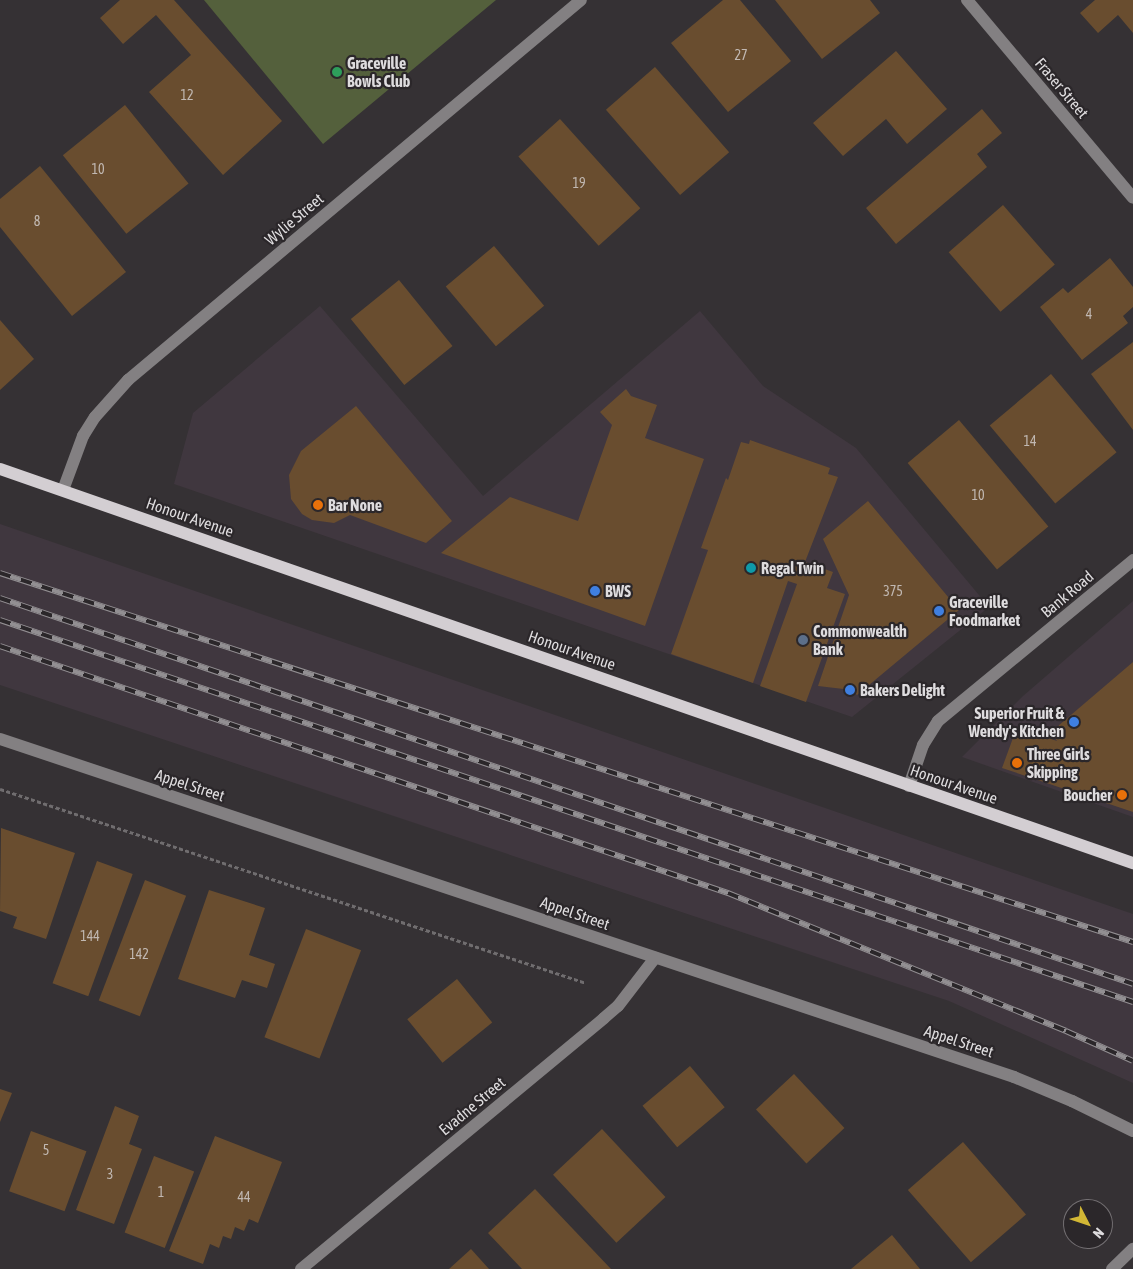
<!DOCTYPE html>
<html>
<head>
<meta charset="utf-8">
<style>
	body { margin:0 }
	#map { position:relative; width:1133px; height:1269px; overflow:hidden; background:#353134; font-family:"Asap Condensed",sans-serif }
	div>[style] { position:absolute }
	[style*='--x'] { left:calc(var(--x)*1px); top:calc(var(--y)*1px); width:calc(var(--w)*1px); rotate:calc(var(--a)*1deg) }
	.built>* { inset:0; background:#40373f }
	.green>* { inset:0; background:#54603c }
	.building>* { inset:0; background:#694d2f; transform-origin:0 0 }
	.path>* { height:3px; margin-top:-1.5px; transform-origin:0; background:repeating-linear-gradient(90deg,#706d6f 0 4px,transparent 0 6.5px) }
	.minor>* { height:12px; margin:-6px; padding:0 6px; transform-origin:6px; border-radius:6px; background:#838082 }
	.major>* { height:12px; margin:-6px; padding:0 6px; transform-origin:6px; border-radius:6px; background:#d3ced2 }
	.rail>* { height:5.5px; margin-top:-2.75px; transform-origin:0; background:repeating-linear-gradient(90deg,#2b272a 0 11px,#928f92 0 22px); box-sizing:border-box; border-block:1px solid #928f92 }
	.dots>* { width:14px; height:14px; translate:-50% -50%; box-sizing:border-box; border:2px solid #2b272a; border-radius:50% }
	span { translate:-50% -50%; white-space:nowrap; text-align:center; line-height:1.15; -webkit-text-stroke:4.5px #2b272a; paint-order:stroke }
	.number-label { font-size:14px; color:#c1b8b2 }
	.number-label span { -webkit-text-stroke-width:0 }
	.poi-label { font-size:16px; color:#dedcde; font-weight:700 }
	.left { translate:0 -50%; text-align:left }
	.right { translate:-100% -50%; text-align:right }
	.street-label { font-size:16px; color:#dedcde }
	.north { position:absolute; left:1063px; top:1199px; width:50px; height:50px; box-sizing:border-box; background:#2b272a; border:1px solid #736f72; border-radius:50%; rotate:131deg; font-size:14px; font-weight:700; line-height:20px; text-align:center; color:#dedcde }
	.north::after { content:''; display:block; margin:auto; width:18px; height:22px; background:#d2b735; clip-path:polygon(50% 0,100% 100%,50% 72%,0 100%) }
</style>
</head>
<body>
<div id="map">
	<div class="built">
		<div style="clip-path:polygon(320px 306px,483px 496px,700px 311px,763px 386px,856px 448px,989px 607px,852px 717px,174px 484px,193px 413px)"></div>
		<div style="clip-path:polygon(0 524px,1133px 914px,1133px 1083px,949px 1001px,0 685px)"></div>
		<div style="clip-path:polygon(1133px 601px,1133px 817px,962px 757px,1023px 696px)"></div>
	</div>
	<div class="green">
		<div style="clip-path:polygon(204px 0,496px 0,323px 144px)"></div>
	</div>
	<div class="building">
		<div style="clip-path:polygon(120px 0,174px 0,282px 121px,223px 175px,149px 92px,191px 55px,156px 15px,123px 44px,100px 18px)"></div>
		<div style="clip-path:polygon(723px 0,740px 0,791px 61px,728px 112px,671px 43px)"></div>
		<div style="clip-path:polygon(775px 0,870px 0,880px 13px,822px 59px)"></div>
		<div style="clip-path:polygon(1095px 0,1133px 0,1133px 33px,1118px 15px,1098px 33px,1080px 13px)"></div>
		<div style="clip-path:polygon(896px 51px,947px 109px,907px 144px,886px 119px,843px 156px,813px 123px)"></div>
		<div style="left:655px;top:67px;width:113px;height:65px;rotate:49deg"></div>
		<div style="left:125px;top:105px;width:101px;height:80px;rotate:51deg"></div>
		<div style="clip-path:polygon(982px 109px,1002px 133px,977px 154px,987px 167px,896px 244px,866px 208px)"></div>
		<div style="left:560px;top:119px;width:120px;height:56px;rotate:48deg"></div>
		<div style="clip-path:polygon(40px 166px,126px 272px,72px 316px,0 227px,0 199px)"></div>
		<div style="left:1003px;top:205px;width:79px;height:72px;rotate:49deg"></div>
		<div style="left:494px;top:246px;width:78px;height:63px;rotate:50deg"></div>
		<div style="clip-path:polygon(1110px 258px,1133px 287px,1133px 307px,1123px 316px,1128px 323px,1082px 360px,1040px 307px,1063px 288px,1068px 293px)"></div>
		<div style="left:399px;top:280px;width:85px;height:62px;rotate:51deg"></div>
		<div style="clip-path:polygon(0 320px,34px 359px,0 390px)"></div>
		<div style="clip-path:polygon(1133px 342px,1133px 430px,1091px 374px)"></div>
		<div style="left:1051px;top:374px;width:102px;height:80px;rotate:50deg"></div>
		<div style="clip-path:polygon(626px 389px,631px 396px,657px 405px,645px 438px,704px 459px,645px 626px,441px 553px,510px 497px,578px 521px,612px 425px,600px 412px)"></div>
		<div style="clip-path:polygon(356px 406px,452px 521px,426px 543px,350px 515px,334px 523px,312px 520px,302px 514px,291px 499px,289px 475px,301px 451px)"></div>
		<div style="left:959px;top:420px;width:139px;height:67px;rotate:50deg"></div>
		<div style="clip-path:polygon(750px 440px,830px 468px,828px 474px,838px 477px,805px 562px,833px 572px,827px 588px,845px 594px,806px 702px,760px 686px,797px 584px,788px 581px,753px 683px,671px 654px,708px 550px,701px 548px,726px 478px,728px 480px,741px 442px,749px 444px)"></div>
		<div style="clip-path:polygon(868px 501px,959px 610px,857px 695px,852px 690px,818px 686px,849px 595px,823px 539px)"></div>
		<div style="clip-path:polygon(1133px 662px,1133px 812px,1002px 768px,1017px 727px,1057px 741px,1051px 732px)"></div>
		<div style="clip-path:polygon(1px 828px,75px 853px,46px 939px,13px 928px,17px 917px,0 911px)"></div>
		<div style="left:97px;top:861px;width:38px;height:130px;rotate:20deg"></div>
		<div style="left:145px;top:880px;width:44px;height:129px;rotate:21deg"></div>
		<div style="clip-path:polygon(209px 890px,265px 908px,249px 955px,275px 964px,267px 988px,242px 980px,235px 998px,178px 979px)"></div>
		<div style="left:306px;top:929px;width:59px;height:116px;rotate:21deg"></div>
		<div style="left:457px;top:979px;width:56px;height:64px;rotate:51deg"></div>
		<div style="left:690px;top:1066px;width:54px;height:62px;rotate:50deg"></div>
		<div style="left:794px;top:1074px;width:74px;height:52px;rotate:47deg"></div>
		<div style="clip-path:polygon(0 1089px,12px 1093px,0 1122px)"></div>
		<div style="clip-path:polygon(115px 1106px,139px 1116px,129px 1144px,142px 1149px,114px 1224px,76px 1210px)"></div>
		<div style="left:602px;top:1129px;width:93px;height:67px;rotate:47deg"></div>
		<div style="left:31px;top:1131px;width:59px;height:64px;rotate:20deg"></div>
		<div style="clip-path:polygon(215px 1136px,282px 1162px,258px 1223px,249px 1219px,244px 1231px,235px 1227px,231px 1239px,223px 1236px,219px 1248px,210px 1244px,203px 1264px,169px 1251px)"></div>
		<div style="left:963px;top:1142px;width:96px;height:73px;rotate:49deg"></div>
		<div style="left:154px;top:1156px;width:43px;height:82px;rotate:21deg"></div>
		<div style="clip-path:polygon(535px 1189px,611px 1269px,522px 1269px,488px 1233px)"></div>
		<div style="clip-path:polygon(892px 1235px,920px 1269px,851px 1269px)"></div>
		<div style="clip-path:polygon(471px 1249px,489px 1269px,449px 1269px)"></div>
	</div>
	<div class="path">
		<div style="--x:0;--y:789;--w:617;--a:18.32"></div>
	</div>
	<div class="minor">
		<div style="--x:967;--y:0;--w:258;--a:50"></div>
		<div style="--x:63;--y:490;--w:58;--a:-69.7"></div>
		<div style="--x:83;--y:436;--w:22;--a:-58"></div>
		<div style="--x:95;--y:417;--w:50;--a:-48.3"></div>
		<div style="--x:128;--y:380;--w:591;--a:-39.99"></div>
		<div style="--x:0;--y:739;--w:1069;--a:18.43"></div>
		<div style="--x:1014;--y:1077;--w:63;--a:22.5"></div>
		<div style="--x:1072;--y:1101;--w:68;--a:26.2"></div>
		<div style="--x:909;--y:786;--w:43;--a:-71.1"></div>
		<div style="--x:923;--y:745;--w:28;--a:-58"></div>
		<div style="--x:938;--y:721;--w:253;--a:-39.5"></div>
		<div style="--x:301;--y:1269;--w:393;--a:-39.6"></div>
		<div style="--x:604;--y:1018;--w:18;--a:-41"></div>
		<div style="--x:618;--y:1006;--w:61;--a:-52.4"></div>
		<div style="--x:1112;--y:1269;--w:29;--a:-44"></div>
	</div>
	<div class="major">
		<div style="--x:0;--y:469;--w:1200;--a:19.18"></div>
	</div>
	<div class="rail">
		<div style="--x:0;--y:573;--w:1192;--a:18.04"></div>
		<div style="--x:0;--y:598;--w:1197;--a:18.81"></div>
		<div style="--x:0;--y:620;--w:1196;--a:18.63"></div>
		<div style="--x:0;--y:646;--w:769;--a:18.74"></div>
		<div style="--x:728;--y:893;--w:365;--a:22.2"></div>
		<div style="--x:1066;--y:1031;--w:73;--a:24.1"></div>
	</div>
	<div class="dots">
		<div style="left:337px;top:72px;background:#2e9e5b"></div>
		<div style="left:318px;top:505px;background:#e8710a"></div>
		<div style="left:751px;top:568px;background:#0f9aa8"></div>
		<div style="left:595px;top:591px;background:#3f7fe0"></div>
		<div style="left:939px;top:611px;background:#3f7fe0"></div>
		<div style="left:803px;top:640px;background:#5c6f8a"></div>
		<div style="left:850px;top:690px;background:#3f7fe0"></div>
		<div style="left:1074px;top:722px;background:#3f7fe0"></div>
		<div style="left:1017px;top:763px;background:#e8710a"></div>
		<div style="left:1122px;top:795px;background:#e8710a"></div>
	</div>
	<div class="number-label">
		<span style="left:741px;top:55px">27</span>
		<span style="left:187px;top:95px">12</span>
		<span style="left:98px;top:169px">10</span>
		<span style="left:579px;top:183px">19</span>
		<span style="left:37px;top:221px">8</span>
		<span style="left:1089px;top:314px">4</span>
		<span style="left:1030px;top:441px">14</span>
		<span style="left:978px;top:495px">10</span>
		<span style="left:893px;top:591px">375</span>
		<span style="left:90px;top:936px">144</span>
		<span style="left:139px;top:954px">142</span>
		<span style="left:46px;top:1150px">5</span>
		<span style="left:110px;top:1174px">3</span>
		<span style="left:161px;top:1192px">1</span>
		<span style="left:244px;top:1197px">44</span>
	</div>
	<div class="poi-label">
		<span class="left" style="left:347px;top:72px">Graceville<br>Bowls Club</span>
		<span class="left" style="left:328px;top:505px">Bar None</span>
		<span class="left" style="left:761px;top:568px">Regal Twin</span>
		<span class="left" style="left:605px;top:591px">BWS</span>
		<span class="left" style="left:949px;top:611px">Graceville<br>Foodmarket</span>
		<span class="left" style="left:813px;top:640px">Commonwealth<br>Bank</span>
		<span class="left" style="left:860px;top:690px">Bakers Delight</span>
		<span class="right" style="left:1064px;top:722px">Superior Fruit &amp;<br>Wendy's Kitchen</span>
		<span class="left" style="left:1027px;top:763px">Three Girls<br>Skipping</span>
		<span class="right" style="left:1112px;top:795px">Boucher</span>
	</div>
	<div class="street-label">
		<span style="left:1062px;top:88px;rotate:50deg">Fraser Street</span>
		<span style="left:294px;top:219px;rotate:-40deg">Wylie Street</span>
		<span style="left:190px;top:517px;rotate:19deg">Honour Avenue</span>
		<span style="left:1067px;top:594px;rotate:-40deg">Bank Road</span>
		<span style="left:572px;top:650px;rotate:19deg">Honour Avenue</span>
		<span style="left:954px;top:784px;rotate:19deg">Honour Avenue</span>
		<span style="left:190px;top:785px;rotate:18deg">Appel Street</span>
		<span style="left:575px;top:913px;rotate:19deg">Appel Street</span>
		<span style="left:959px;top:1041px;rotate:18deg">Appel Street</span>
		<span style="left:472px;top:1106px;rotate:-40deg">Evadne Street</span>
	</div>
	<div class="north">N</div>
</div>
</body>
</html>
